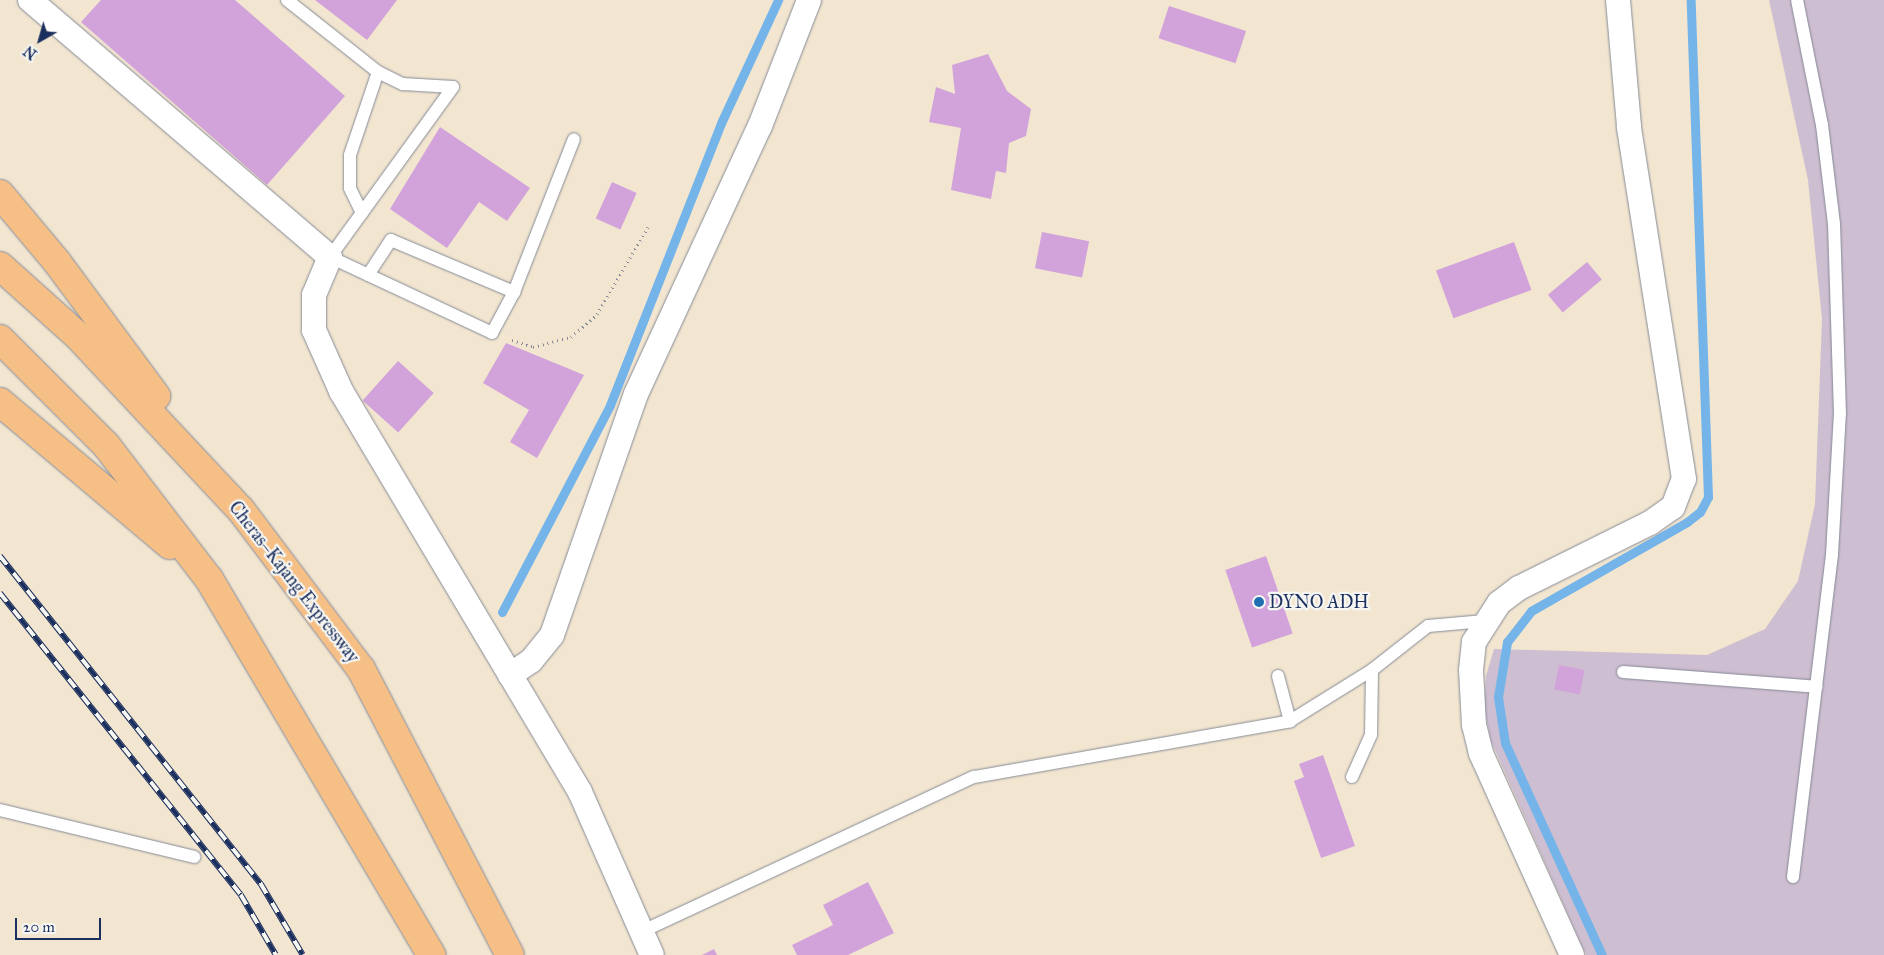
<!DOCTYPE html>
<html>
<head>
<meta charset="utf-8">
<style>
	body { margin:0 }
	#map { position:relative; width:1884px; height:955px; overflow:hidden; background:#f2e6d0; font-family:"IM FELL Great Primer",serif }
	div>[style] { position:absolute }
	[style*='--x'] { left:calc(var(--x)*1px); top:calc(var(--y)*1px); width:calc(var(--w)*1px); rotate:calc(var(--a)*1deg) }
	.industrial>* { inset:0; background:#cebed1 }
	.stream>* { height:9px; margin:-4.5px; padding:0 4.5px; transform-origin:4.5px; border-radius:4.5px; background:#75b4e9 }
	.building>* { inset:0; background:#d2a2db; transform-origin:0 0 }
	.path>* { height:3px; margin-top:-1.5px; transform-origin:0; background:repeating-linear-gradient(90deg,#868a97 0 1px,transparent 0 5px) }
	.roads { filter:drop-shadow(0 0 1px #868a97) drop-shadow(0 0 1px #868a97) }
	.service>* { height:12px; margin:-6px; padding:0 6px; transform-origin:6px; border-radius:6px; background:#fff }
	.minor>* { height:24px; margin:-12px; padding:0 12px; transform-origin:12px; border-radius:12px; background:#fff }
	.motorway>* { height:28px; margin:-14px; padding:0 14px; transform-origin:14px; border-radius:14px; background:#f5bf86 }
	.rail>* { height:5.5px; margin-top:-2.75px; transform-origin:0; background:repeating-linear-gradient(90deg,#f6f6f2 0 11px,#1b2f5e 0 22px); box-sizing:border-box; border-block:1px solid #1b2f5e }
	.dots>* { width:14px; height:14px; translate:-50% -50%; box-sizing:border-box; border:2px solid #f6f6f2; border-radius:50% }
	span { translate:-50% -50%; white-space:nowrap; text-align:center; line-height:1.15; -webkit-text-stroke:4.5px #f6f6f2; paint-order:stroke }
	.street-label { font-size:18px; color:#1b2f5e }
	.poi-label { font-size:18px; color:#1b2f5e }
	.left { translate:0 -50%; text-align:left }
	.north { position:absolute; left:15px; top:15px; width:50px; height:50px; -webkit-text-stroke:4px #f6f6f2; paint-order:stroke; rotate:218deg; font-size:14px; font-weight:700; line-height:20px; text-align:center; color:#1b2f5e }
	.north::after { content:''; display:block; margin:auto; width:18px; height:22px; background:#1b2f5e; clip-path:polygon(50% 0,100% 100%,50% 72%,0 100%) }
	.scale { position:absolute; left:15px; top:918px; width:86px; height:22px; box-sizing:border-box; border:2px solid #1b2f5e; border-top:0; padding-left:6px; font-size:15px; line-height:18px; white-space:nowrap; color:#1b2f5e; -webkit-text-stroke:4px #f6f6f2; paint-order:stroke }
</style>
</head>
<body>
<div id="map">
	<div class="industrial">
		<div style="clip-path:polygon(1769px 0,1884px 0,1884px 955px,1586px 955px,1491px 741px,1484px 708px,1486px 676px,1494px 649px,1707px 655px,1765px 629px,1798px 581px,1815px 504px,1822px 319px,1808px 180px)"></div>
	</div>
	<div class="stream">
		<div style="--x:502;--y:612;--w:233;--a:-62.4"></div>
		<div style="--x:610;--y:405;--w:303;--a:-68.5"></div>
		<div style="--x:721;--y:123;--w:136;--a:-65.1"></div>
		<div style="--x:1602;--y:955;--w:233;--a:-114.6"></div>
		<div style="--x:1505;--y:743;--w:47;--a:-98.7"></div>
		<div style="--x:1498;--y:697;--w:56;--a:-80.7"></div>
		<div style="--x:1507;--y:642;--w:39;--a:-52"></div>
		<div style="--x:1531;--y:611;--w:180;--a:-29.7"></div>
		<div style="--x:1687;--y:522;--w:16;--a:-38"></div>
		<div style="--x:1700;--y:512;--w:17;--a:-62"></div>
		<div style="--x:1708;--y:497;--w:497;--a:-92"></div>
	</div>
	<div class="building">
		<div style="clip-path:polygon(101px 0,235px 0,345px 96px,267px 185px,81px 22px)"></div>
		<div style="clip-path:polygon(315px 0,397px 0,367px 40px)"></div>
		<div style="left:1169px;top:6px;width:81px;height:34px;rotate:18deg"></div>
		<div style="clip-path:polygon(988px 54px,1007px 91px,1031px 109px,1026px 136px,1009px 143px,1006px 173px,996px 171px,991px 199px,951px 190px,961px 128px,929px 122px,936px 87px,955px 94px,952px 65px)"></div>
		<div style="clip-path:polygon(440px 127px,530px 188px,507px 221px,479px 202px,447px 248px,390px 209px)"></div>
		<div style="left:612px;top:182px;width:27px;height:40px;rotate:24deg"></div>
		<div style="left:1042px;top:232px;width:48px;height:37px;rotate:11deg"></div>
		<div style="left:1514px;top:242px;width:51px;height:83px;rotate:70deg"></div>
		<div style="left:1587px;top:262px;width:23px;height:51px;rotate:50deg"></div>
		<div style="clip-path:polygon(506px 343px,584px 375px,537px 458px,510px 442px,529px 410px,483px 383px)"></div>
		<div style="left:398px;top:361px;width:48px;height:53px;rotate:42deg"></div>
		<div style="left:1266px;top:556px;width:82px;height:43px;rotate:71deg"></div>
		<div style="left:1559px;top:665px;width:26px;height:25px;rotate:11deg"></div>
		<div style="clip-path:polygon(1323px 755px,1355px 846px,1321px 858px,1294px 781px,1304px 777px,1299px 764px)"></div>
		<div style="clip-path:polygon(868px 882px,894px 933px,848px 955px,797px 955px,792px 945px,833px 925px,823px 905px)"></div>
		<div style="clip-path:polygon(714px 949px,717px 955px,702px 955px)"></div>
	</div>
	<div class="path">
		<div style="--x:512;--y:340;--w:22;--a:18"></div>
		<div style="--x:533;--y:347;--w:39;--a:-15"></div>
		<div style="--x:571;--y:337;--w:35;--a:-41"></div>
		<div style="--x:597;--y:314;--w:101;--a:-59.6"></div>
	</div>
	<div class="roads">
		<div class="service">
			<div style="--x:287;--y:0;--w:116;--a:38.4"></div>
			<div style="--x:378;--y:72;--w:28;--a:26"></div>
			<div style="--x:403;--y:84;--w:50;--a:3.4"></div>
			<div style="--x:453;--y:87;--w:210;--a:125.9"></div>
			<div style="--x:330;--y:257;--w:179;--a:25.1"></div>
			<div style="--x:492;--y:333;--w:47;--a:-61.8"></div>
			<div style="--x:514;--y:292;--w:164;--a:-68.6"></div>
			<div style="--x:362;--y:213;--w:28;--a:-116"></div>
			<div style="--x:350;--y:188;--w:33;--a:-90"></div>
			<div style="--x:350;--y:155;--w:88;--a:-71.4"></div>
			<div style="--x:368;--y:275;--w:42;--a:-56.7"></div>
			<div style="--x:391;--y:240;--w:134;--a:22.9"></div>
			<div style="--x:1623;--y:672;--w:194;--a:4.4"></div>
			<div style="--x:1278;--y:676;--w:47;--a:75.1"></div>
			<div style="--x:1352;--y:777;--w:46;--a:-65.7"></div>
			<div style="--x:1371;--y:735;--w:65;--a:-89.1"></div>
			<div style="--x:0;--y:810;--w:200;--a:13.6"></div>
			<div style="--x:1793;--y:877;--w:324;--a:-83.1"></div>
			<div style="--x:1832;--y:555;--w:141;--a:-86.8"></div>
			<div style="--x:1840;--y:414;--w:190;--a:-91.8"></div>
			<div style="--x:1834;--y:224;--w:100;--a:-96.9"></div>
			<div style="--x:1822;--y:125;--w:127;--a:-101.3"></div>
			<div style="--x:643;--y:931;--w:365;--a:-25"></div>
			<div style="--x:974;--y:777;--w:321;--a:-10"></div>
			<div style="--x:1290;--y:721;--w:97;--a:-31.9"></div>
			<div style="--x:1372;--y:670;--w:71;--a:-38.2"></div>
			<div style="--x:1428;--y:626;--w:57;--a:-5"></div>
		</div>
		<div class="minor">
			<div style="--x:30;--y:0;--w:395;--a:40.6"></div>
			<div style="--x:330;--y:257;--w:41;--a:112.8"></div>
			<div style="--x:314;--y:295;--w:35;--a:90"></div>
			<div style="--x:314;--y:330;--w:67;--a:66.1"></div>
			<div style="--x:341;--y:391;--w:467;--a:59.2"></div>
			<div style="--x:580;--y:792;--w:178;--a:66.2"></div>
			<div style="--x:510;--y:675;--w:25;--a:-34"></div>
			<div style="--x:531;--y:661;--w:33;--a:-51"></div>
			<div style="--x:552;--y:635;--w:255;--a:-70.8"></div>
			<div style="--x:636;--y:394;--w:295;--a:-65.2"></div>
			<div style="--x:760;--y:126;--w:135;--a:-68.7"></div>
			<div style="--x:1572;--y:955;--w:222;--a:-114.3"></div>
			<div style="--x:1481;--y:753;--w:29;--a:-104"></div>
			<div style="--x:1474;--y:725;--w:55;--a:-93.1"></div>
			<div style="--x:1471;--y:670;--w:28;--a:-84"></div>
			<div style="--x:1474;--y:642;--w:46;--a:-57.3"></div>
			<div style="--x:1499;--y:603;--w:25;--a:-37"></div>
			<div style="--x:1519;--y:588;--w:146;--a:-26.4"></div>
			<div style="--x:1650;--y:523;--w:28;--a:-35"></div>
			<div style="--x:1673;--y:507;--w:30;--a:-69"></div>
			<div style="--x:1684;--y:479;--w:357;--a:-98.9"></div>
			<div style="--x:1629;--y:126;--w:126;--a:-95"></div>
		</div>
		<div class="motorway">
			<div style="--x:0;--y:194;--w:89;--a:50"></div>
			<div style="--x:57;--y:262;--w:167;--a:53.5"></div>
			<div style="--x:0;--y:266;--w:103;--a:41.9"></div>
			<div style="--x:77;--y:335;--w:240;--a:46.9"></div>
			<div style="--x:241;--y:510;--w:199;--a:53"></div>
			<div style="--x:361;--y:669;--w:322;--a:62.5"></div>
			<div style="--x:0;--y:339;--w:150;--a:45"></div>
			<div style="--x:106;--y:445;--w:169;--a:52.5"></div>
			<div style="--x:209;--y:579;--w:437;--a:59.4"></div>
			<div style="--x:0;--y:402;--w:222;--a:40.1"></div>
		</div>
	</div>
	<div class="rail">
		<div style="--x:0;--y:556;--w:419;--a:51.5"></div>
		<div style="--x:261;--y:884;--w:82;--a:59.4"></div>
		<div style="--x:0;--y:593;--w:386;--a:51.4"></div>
		<div style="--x:241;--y:895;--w:69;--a:59.7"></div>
	</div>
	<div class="dots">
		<div style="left:1259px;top:602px;background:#1f6fb2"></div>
	</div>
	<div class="street-label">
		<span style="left:294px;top:582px;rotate:52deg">Cheras–Kajang Expressway</span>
	</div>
	<div class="poi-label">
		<span class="left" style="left:1269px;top:602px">DYNO ADH</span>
	</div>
	<div class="north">N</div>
	<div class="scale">20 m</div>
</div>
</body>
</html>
